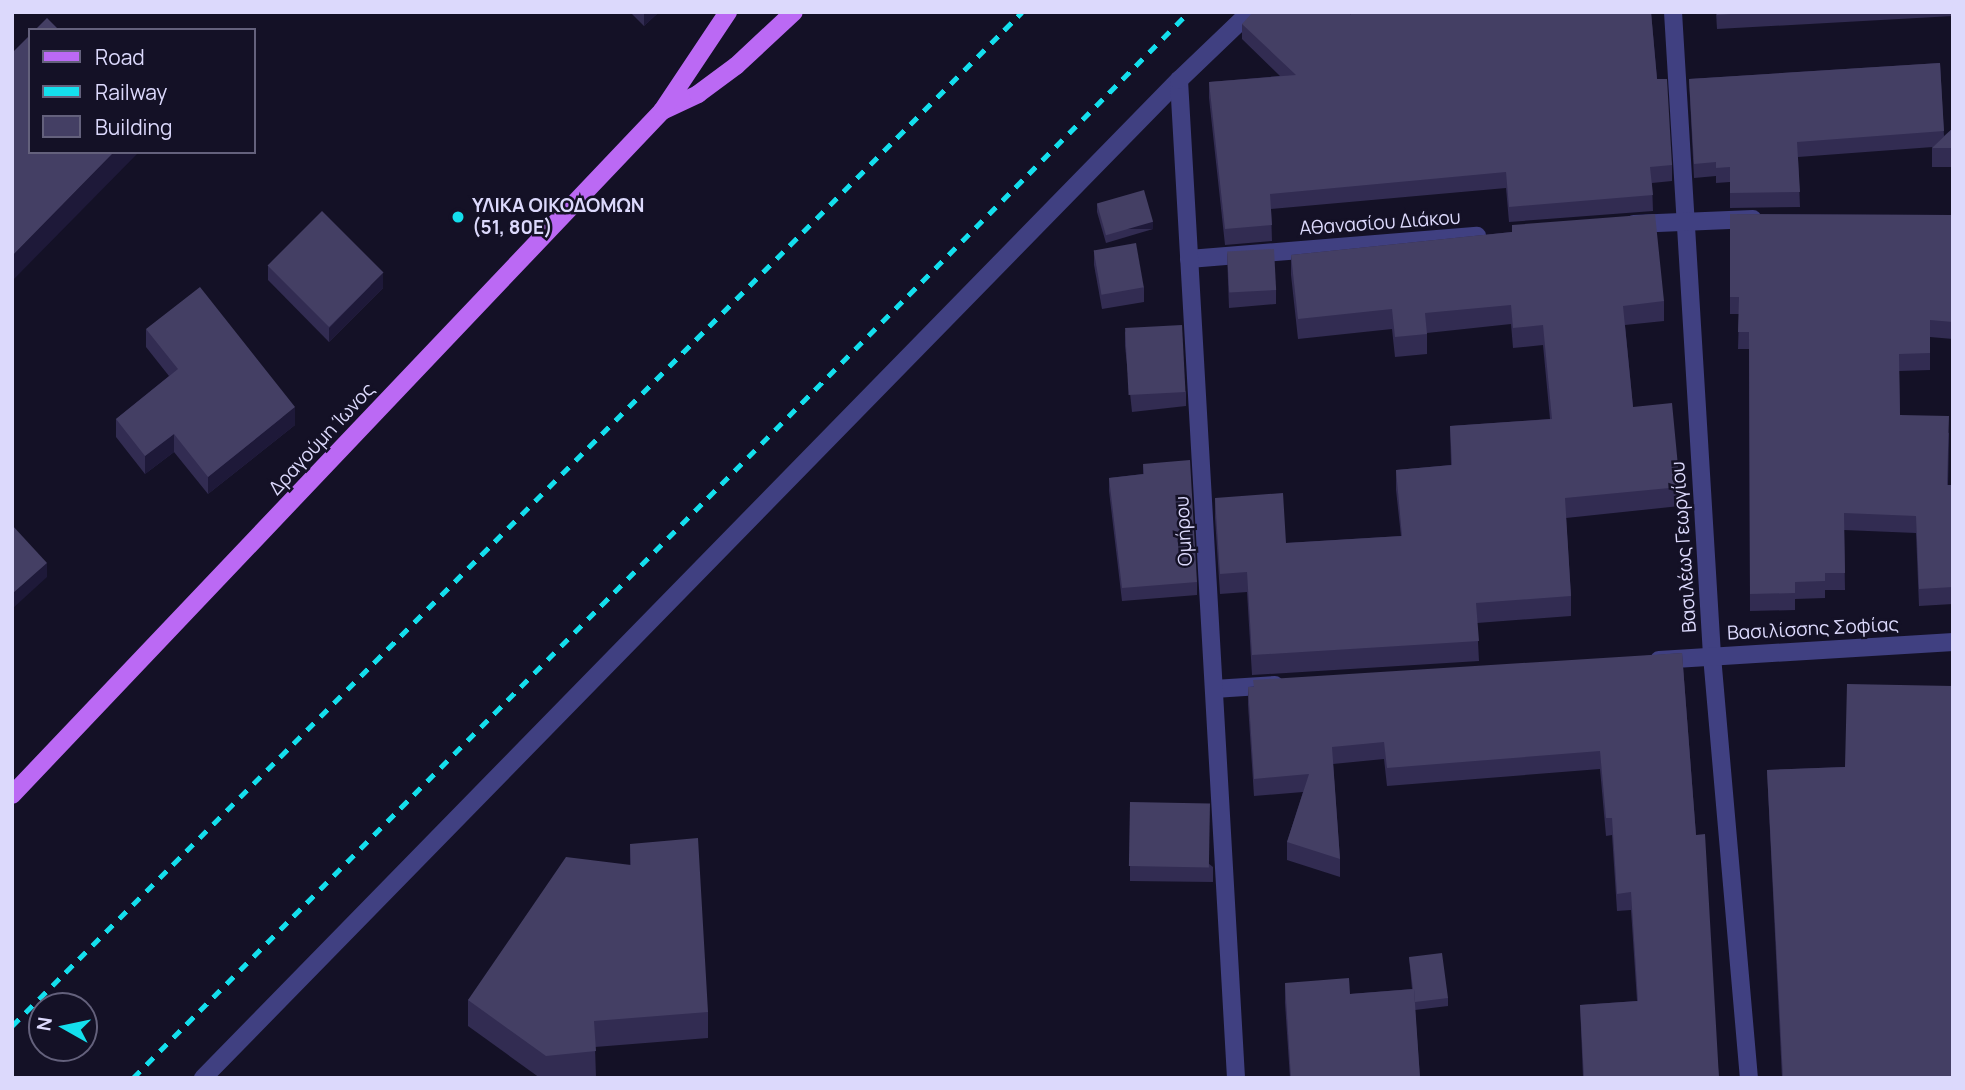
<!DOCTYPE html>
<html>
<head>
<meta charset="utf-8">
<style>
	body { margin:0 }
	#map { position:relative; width:1965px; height:1090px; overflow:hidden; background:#141126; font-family:Manrope,sans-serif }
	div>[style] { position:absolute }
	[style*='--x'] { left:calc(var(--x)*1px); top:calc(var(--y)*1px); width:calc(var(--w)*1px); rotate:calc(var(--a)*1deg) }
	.minor>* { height:18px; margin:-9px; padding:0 9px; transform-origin:9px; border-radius:9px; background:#404081 }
	.major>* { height:18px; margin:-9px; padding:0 9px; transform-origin:9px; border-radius:9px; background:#bb69f4 }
	.rail>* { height:5px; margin-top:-2.5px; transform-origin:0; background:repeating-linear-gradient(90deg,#14dfed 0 10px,transparent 0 19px) }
	.wall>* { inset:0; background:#322c52 }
	.shaded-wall>* { inset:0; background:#1e1939; transform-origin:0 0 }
	.building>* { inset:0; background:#443f64; transform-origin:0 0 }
	.dots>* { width:19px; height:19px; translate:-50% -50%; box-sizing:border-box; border:4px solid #141126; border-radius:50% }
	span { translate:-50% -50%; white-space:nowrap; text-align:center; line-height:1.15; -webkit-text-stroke:5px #141126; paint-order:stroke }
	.poi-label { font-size:19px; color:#dcd9fc; font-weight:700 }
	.left { translate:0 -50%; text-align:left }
	.street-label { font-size:19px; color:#dcd9fc }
	.frame { position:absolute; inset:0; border:14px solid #dcd9fc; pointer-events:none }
	.legend { position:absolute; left:28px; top:28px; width:228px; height:126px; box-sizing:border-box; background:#141126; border:2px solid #64617c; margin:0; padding:9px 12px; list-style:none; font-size:21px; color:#dcd9fc }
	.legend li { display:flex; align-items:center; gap:14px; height:35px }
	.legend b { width:35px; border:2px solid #64617c }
	.north { position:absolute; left:28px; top:992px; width:70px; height:70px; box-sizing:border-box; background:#141126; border:2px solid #64617c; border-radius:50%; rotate:279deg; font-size:19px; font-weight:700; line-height:28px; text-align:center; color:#dcd9fc }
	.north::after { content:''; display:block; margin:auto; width:24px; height:32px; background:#14dfed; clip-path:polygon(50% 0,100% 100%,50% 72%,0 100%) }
</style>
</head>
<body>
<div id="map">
	<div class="minor">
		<div style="--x:1673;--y:12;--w:645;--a:86.53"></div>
		<div style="--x:1712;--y:656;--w:424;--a:85"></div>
		<div style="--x:1634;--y:224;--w:119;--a:-2.4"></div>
		<div style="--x:1189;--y:259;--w:289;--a:-4.6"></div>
		<div style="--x:1659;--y:660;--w:295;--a:-3.5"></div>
		<div style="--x:1214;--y:689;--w:61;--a:-3.8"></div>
		<div style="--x:203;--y:1078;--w:1396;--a:-45.64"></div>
		<div style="--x:1236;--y:1078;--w:1000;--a:-93.27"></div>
		<div style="--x:1179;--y:80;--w:98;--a:-43.8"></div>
	</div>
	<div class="major">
		<div style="--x:662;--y:111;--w:40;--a:-25"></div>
		<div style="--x:698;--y:94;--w:47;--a:-36.4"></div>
		<div style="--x:736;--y:66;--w:79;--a:-43"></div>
		<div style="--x:12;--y:795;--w:944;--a:-46.46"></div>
		<div style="--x:662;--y:111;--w:119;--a:-56.3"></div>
	</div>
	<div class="rail">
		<div style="--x:12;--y:1026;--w:1431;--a:-45.11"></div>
		<div style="--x:133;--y:1078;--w:1500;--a:-45.27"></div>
	</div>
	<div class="wall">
		<div style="clip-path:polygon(630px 12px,659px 12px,644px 26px)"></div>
		<div style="clip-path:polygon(1349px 12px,1651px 12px,1657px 79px,1672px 165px,1672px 181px,1652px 183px,1653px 211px,1509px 222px,1506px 188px,1271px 209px,1272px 241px,1225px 245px,1209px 98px,1209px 82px,1280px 76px,1242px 39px,1242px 24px)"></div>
		<div style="clip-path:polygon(1716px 12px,1953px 12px,1953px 16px,1717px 29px)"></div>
		<div style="clip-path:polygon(1940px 63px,1944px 136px,1953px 128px,1953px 167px,1932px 167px,1932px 148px,1933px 147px,1798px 157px,1800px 207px,1730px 208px,1730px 182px,1716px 183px,1716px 176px,1694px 178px,1689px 79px)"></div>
		<div style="clip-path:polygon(1097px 204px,1153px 229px,1106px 243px,1097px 212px)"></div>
		<div style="clip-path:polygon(1730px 214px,1953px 215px,1953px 339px,1930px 337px,1930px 370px,1899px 371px,1900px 415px,1949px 433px,1948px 485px,1953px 485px,1953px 604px,1919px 606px,1916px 533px,1844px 530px,1845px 590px,1825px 590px,1825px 598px,1795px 599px,1795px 610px,1750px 611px,1749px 349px,1738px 349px,1739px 314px,1730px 314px)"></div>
		<div style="clip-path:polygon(1512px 225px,1664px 301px,1664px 321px,1625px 325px,1633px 407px,1680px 487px,1680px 506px,1566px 518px,1571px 596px,1571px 616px,1477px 623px,1479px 661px,1252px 675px,1247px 592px,1220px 594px,1215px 518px,1215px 498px,1286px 543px,1401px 536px,1396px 490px,1396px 470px,1451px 465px,1450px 426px,1550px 419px,1543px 345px,1513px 348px,1511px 324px,1427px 333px,1427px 354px,1395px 357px,1392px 329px,1298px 339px,1291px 275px,1291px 255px,1512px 232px)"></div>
		<div style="clip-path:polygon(1094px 250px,1144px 287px,1144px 302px,1102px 309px,1094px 265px)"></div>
		<div style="clip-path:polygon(1227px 253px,1276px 290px,1276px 304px,1229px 308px)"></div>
		<div style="clip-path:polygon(268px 266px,383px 288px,329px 342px,268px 280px)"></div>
		<div style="clip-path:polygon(146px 329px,295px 425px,208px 494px,174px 452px,145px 474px,116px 437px,116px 419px,169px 376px,146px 347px)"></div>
		<div style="clip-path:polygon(1125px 331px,1186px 392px,1186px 406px,1132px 412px,1125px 346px)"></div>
		<div style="clip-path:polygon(1143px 464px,1197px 582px,1197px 595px,1122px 601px,1109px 491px,1109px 478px,1143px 474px)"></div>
		<div style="clip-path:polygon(1682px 653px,1696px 835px,1719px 1078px,1583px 1078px,1580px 1005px,1637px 1001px,1631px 910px,1617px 911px,1612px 835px,1606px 836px,1600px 769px,1387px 786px,1384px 759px,1333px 764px,1340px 859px,1340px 877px,1287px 860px,1287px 842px,1303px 792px,1254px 796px,1248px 705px,1248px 687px)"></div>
		<div style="clip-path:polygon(1845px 767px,1953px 1078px,1782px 1078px,1767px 770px)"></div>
		<div style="clip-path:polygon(1130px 802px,1213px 867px,1213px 882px,1130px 881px)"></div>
		<div style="clip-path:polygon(630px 844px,708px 1012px,708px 1038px,595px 1047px,596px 1077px,540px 1078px,468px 1026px,468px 1000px,630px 865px)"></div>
		<div style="clip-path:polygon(1409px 957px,1448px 998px,1448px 1006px,1415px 1010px,1420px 1078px,1290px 1078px,1285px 1003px,1285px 983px,1350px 994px,1412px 989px)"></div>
	</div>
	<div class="shaded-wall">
		<div style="clip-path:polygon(644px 12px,659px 12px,644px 26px)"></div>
		<div style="clip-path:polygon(114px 152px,139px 152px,12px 281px,12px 256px)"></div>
		<div style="left:1153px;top:222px;width:7px;height:49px;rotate:90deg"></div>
		<div style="clip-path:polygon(383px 273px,383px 288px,329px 342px,329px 328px)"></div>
		<div style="clip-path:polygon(295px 407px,295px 425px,208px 494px,208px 477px)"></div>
		<div style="clip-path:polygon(174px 434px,174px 452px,145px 474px,145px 456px)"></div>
		<div style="clip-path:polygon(47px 563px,47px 577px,12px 609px,12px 594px)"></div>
	</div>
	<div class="building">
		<div style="clip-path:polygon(1253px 12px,1349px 12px,1351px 15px,1351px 12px,1651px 12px,1657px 79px,1667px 79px,1672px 165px,1650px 167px,1653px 195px,1509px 207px,1506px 172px,1270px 194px,1272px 225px,1225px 229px,1209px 82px,1296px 75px,1242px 24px)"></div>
		<div style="clip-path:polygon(1717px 12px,1760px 12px,1717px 15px)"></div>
		<div style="clip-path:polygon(47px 18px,59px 30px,35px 30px)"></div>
		<div style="clip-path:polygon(30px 35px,30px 152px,114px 152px,12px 256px,12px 53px)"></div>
		<div style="clip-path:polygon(1940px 63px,1944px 131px,1797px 142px,1800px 192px,1730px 193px,1730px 167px,1716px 168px,1716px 162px,1694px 164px,1689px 79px)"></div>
		<div style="clip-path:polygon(1953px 128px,1953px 148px,1932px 148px)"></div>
		<div style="left:1144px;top:190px;width:33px;height:49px;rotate:74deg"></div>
		<div style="left:322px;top:211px;width:87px;height:77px;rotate:45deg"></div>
		<div style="clip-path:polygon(1655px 214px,1664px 301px,1623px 306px,1633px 407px,1672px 403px,1680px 487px,1565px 498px,1571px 596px,1476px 603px,1479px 641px,1252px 655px,1247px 572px,1220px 574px,1215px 498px,1283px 493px,1286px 543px,1402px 536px,1396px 470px,1452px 465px,1450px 426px,1552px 419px,1543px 325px,1513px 328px,1511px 305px,1425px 313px,1427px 334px,1395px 337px,1392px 309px,1298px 319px,1291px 255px,1512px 232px,1512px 225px)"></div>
		<div style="clip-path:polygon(1730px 214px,1953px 215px,1953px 322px,1930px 320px,1930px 353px,1899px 354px,1900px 415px,1949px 416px,1947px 485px,1953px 485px,1953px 587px,1919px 589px,1916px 516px,1844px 513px,1845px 573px,1825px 573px,1825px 581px,1795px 582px,1795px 593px,1750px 594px,1749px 332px,1738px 332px,1739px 297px,1730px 297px)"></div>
		<div style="left:1136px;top:243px;width:45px;height:43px;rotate:80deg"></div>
		<div style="left:1274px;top:249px;width:41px;height:47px;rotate:87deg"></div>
		<div style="clip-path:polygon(200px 287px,295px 407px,208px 477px,174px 434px,145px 456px,116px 419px,178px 369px,146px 329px)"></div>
		<div style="left:1182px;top:325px;width:67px;height:57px;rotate:87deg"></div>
		<div style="clip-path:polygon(1190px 460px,1197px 582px,1122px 588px,1109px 478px,1144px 474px,1143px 464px)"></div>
		<div style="clip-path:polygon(12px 525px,47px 563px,12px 594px)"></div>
		<div style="clip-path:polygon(1682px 653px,1696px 835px,1705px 834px,1719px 1078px,1584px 1078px,1580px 1005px,1638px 1001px,1631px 892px,1617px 894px,1612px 818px,1606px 818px,1600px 751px,1387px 768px,1384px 742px,1332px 747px,1340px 859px,1287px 842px,1309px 774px,1254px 779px,1248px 687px,1254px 687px,1253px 680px)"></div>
		<div style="clip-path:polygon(1847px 684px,1953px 686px,1953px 1078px,1783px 1078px,1767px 770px,1845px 767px)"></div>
		<div style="left:1130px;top:802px;width:80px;height:64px;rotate:1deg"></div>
		<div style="clip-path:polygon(698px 838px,708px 1012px,594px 1021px,596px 1051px,546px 1056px,468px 1000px,566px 857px,631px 865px,630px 844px)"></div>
		<div style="clip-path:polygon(1442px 953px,1448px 998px,1415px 1002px,1414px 989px,1413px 989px,1409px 957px)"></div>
		<div style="clip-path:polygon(1349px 978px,1350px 994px,1414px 989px,1420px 1078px,1291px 1078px,1285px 983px)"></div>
	</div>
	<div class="dots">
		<div style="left:458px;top:217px;background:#14dfed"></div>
	</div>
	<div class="poi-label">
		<span class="left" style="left:472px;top:217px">ΥΛΙΚΑ ΟΙΚΟΔΟΜΩΝ<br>(51, 80Ε)</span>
	</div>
	<div class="street-label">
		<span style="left:1380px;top:223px;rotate:-4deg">Αθανασίου Διάκου</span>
		<span style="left:322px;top:439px;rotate:-47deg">Δραγούμη Ίωνος</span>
		<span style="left:1184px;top:531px;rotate:-93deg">Ομήρου</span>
		<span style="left:1684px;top:547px;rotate:-94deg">Βασιλέως Γεωργίου</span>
		<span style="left:1813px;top:629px;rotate:-3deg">Βασιλίσσης Σοφίας</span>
	</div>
	<div class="frame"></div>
	<ul class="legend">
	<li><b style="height:9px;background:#bb69f4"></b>Road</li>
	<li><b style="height:9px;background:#14dfed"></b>Railway</li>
	<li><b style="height:19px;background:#443f64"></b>Building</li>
	</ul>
	<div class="north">N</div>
</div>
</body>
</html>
